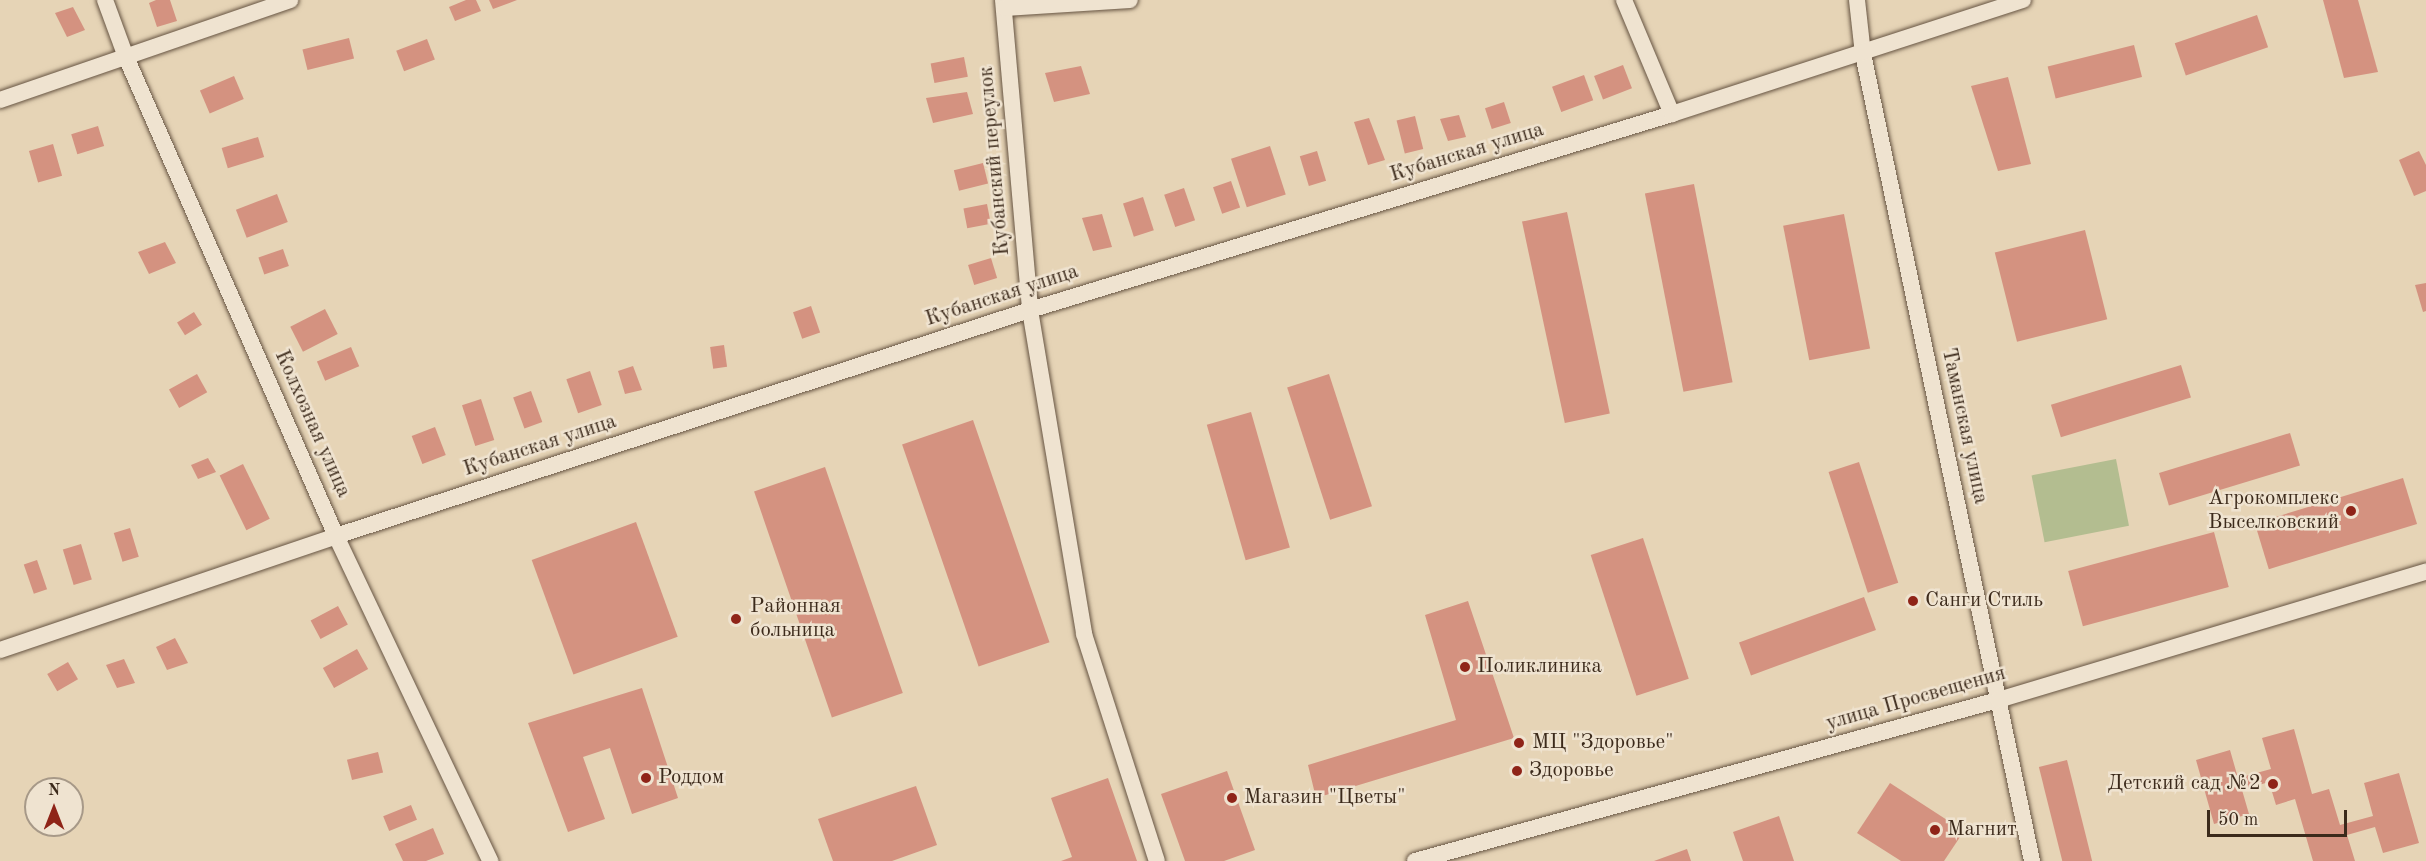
<!DOCTYPE html>
<html>
<head>
<meta charset="utf-8">
<style>
	body { margin:0 }
	#map { position:relative; width:2426px; height:861px; overflow:hidden; background:#e6d4b6; font-family:"Old Standard TT",serif }
	div>[style] { position:absolute }
	[style*='--x'] { left:calc(var(--x)*1px); top:calc(var(--y)*1px); width:calc(var(--w)*1px); rotate:calc(var(--a)*1deg) }
	.green>* { inset:0; background:#b3bd90; transform-origin:0 0 }
	.building>* { inset:0; background:#d49280; transform-origin:0 0 }
	.roads { filter:drop-shadow(0 0 2px #665442) drop-shadow(0 0 2px #665442) }
	.street>* { height:16px; margin:-8px; padding:0 8px; transform-origin:8px; border-radius:8px; background:#efe3d0 }
	.dots>* { width:16px; height:16px; translate:-50% -50%; box-sizing:border-box; border:3px solid #efe3d0; border-radius:50% }
	span { translate:-50% -50%; white-space:nowrap; text-align:center; line-height:1.15; -webkit-text-stroke:5px #efe3d0; paint-order:stroke }
	.street-label { font-size:21px; color:#3c2a1b }
	.poi-label { font-size:21px; color:#3c2a1b }
	.right { translate:-100% -50%; text-align:right }
	.left { translate:0 -50%; text-align:left }
	.north { position:absolute; left:24px; top:777px; width:60px; height:60px; box-sizing:border-box; background:#efe3d0; border:2px solid #a79988; border-radius:50%; rotate:0deg; font-size:16px; font-weight:700; line-height:24px; text-align:center; color:#3c2a1b }
	.north::after { content:''; display:block; margin:auto; width:21px; height:27px; background:#8f2418; clip-path:polygon(50% 0,100% 100%,50% 72%,0 100%) }
	.scale { position:absolute; left:2207px; top:810px; width:140px; height:27px; box-sizing:border-box; border:3px solid #3c2a1b; border-top:0; padding-left:8px; font-size:18px; line-height:21px; white-space:nowrap; color:#3c2a1b; -webkit-text-stroke:4px #efe3d0; paint-order:stroke }
</style>
</head>
<body>
<div id="map">
	<div class="green">
		<div style="left:2116px;top:459px;width:68px;height:86px;rotate:79deg"></div>
	</div>
	<div class="building">
		<div style="clip-path:polygon(156px 0,170px 0,177px 21px,157px 27px,149px 3px)"></div>
		<div style="clip-path:polygon(466px 0,476px 0,481px 11px,455px 21px,449px 7px)"></div>
		<div style="clip-path:polygon(489px 0,517px 0,493px 9px)"></div>
		<div style="clip-path:polygon(2323px 0,2358px 0,2378px 72px,2344px 78px)"></div>
		<div style="clip-path:polygon(73px 7px,85px 30px,67px 37px,55px 13px)"></div>
		<div style="left:2257px;top:15px;width:34px;height:87px;rotate:71deg"></div>
		<div style="left:349px;top:38px;width:21px;height:48px;rotate:76deg"></div>
		<div style="left:427px;top:39px;width:22px;height:33px;rotate:69deg"></div>
		<div style="left:2134px;top:45px;width:33px;height:89px;rotate:76deg"></div>
		<div style="left:964px;top:57px;width:20px;height:34px;rotate:79deg"></div>
		<div style="left:1623px;top:65px;width:25px;height:31px;rotate:69deg"></div>
		<div style="clip-path:polygon(1081px 66px,1090px 94px,1054px 102px,1045px 73px)"></div>
		<div style="left:1584px;top:75px;width:27px;height:34px;rotate:70deg"></div>
		<div style="left:234px;top:76px;width:25px;height:37px;rotate:67deg"></div>
		<div style="clip-path:polygon(2008px 77px,2031px 164px,1998px 171px,1971px 86px)"></div>
		<div style="clip-path:polygon(967px 92px,973px 114px,933px 123px,926px 98px)"></div>
		<div style="left:1504px;top:102px;width:22px;height:20px;rotate:72deg"></div>
		<div style="clip-path:polygon(1459px 115px,1466px 137px,1448px 141px,1440px 119px)"></div>
		<div style="left:1415px;top:116px;width:34px;height:19px;rotate:76deg"></div>
		<div style="clip-path:polygon(1369px 118px,1385px 160px,1368px 165px,1354px 122px)"></div>
		<div style="left:98px;top:126px;width:21px;height:28px;rotate:73deg"></div>
		<div style="left:258px;top:137px;width:21px;height:38px;rotate:73deg"></div>
		<div style="left:53px;top:144px;width:33px;height:25px;rotate:74deg"></div>
		<div style="left:1270px;top:146px;width:51px;height:41px;rotate:72deg"></div>
		<div style="left:1317px;top:151px;width:31px;height:18px;rotate:73deg"></div>
		<div style="clip-path:polygon(2419px 151px,2426px 165px,2426px 191px,2414px 196px,2399px 160px)"></div>
		<div style="left:983px;top:163px;width:21px;height:30px;rotate:76deg"></div>
		<div style="left:1231px;top:181px;width:28px;height:19px;rotate:71deg"></div>
		<div style="left:1694px;top:184px;width:202px;height:50px;rotate:79deg"></div>
		<div style="left:1184px;top:188px;width:34px;height:21px;rotate:71deg"></div>
		<div style="left:277px;top:194px;width:30px;height:44px;rotate:69deg"></div>
		<div style="left:1143px;top:197px;width:35px;height:21px;rotate:72deg"></div>
		<div style="left:987px;top:204px;width:20px;height:24px;rotate:79deg"></div>
		<div style="left:1567px;top:212px;width:206px;height:46px;rotate:78deg"></div>
		<div style="clip-path:polygon(1102px 214px,1112px 247px,1093px 251px,1082px 218px)"></div>
		<div style="left:1844px;top:214px;width:137px;height:62px;rotate:79deg"></div>
		<div style="left:2085px;top:230px;width:92px;height:93px;rotate:76deg"></div>
		<div style="clip-path:polygon(165px 242px,176px 263px,149px 274px,138px 252px)"></div>
		<div style="left:283px;top:249px;width:18px;height:26px;rotate:71deg"></div>
		<div style="left:991px;top:258px;width:21px;height:24px;rotate:73deg"></div>
		<div style="clip-path:polygon(2426px 283px,2426px 311px,2423px 312px,2415px 285px)"></div>
		<div style="left:811px;top:306px;width:28px;height:19px;rotate:71deg"></div>
		<div style="left:325px;top:309px;width:28px;height:39px;rotate:63deg"></div>
		<div style="left:194px;top:312px;width:15px;height:20px;rotate:58deg"></div>
		<div style="left:724px;top:345px;width:22px;height:14px;rotate:82deg"></div>
		<div style="left:351px;top:347px;width:21px;height:37px;rotate:67deg"></div>
		<div style="left:2181px;top:365px;width:34px;height:136px;rotate:73deg"></div>
		<div style="clip-path:polygon(633px 366px,642px 390px,625px 394px,618px 371px)"></div>
		<div style="left:590px;top:371px;width:36px;height:25px;rotate:71deg"></div>
		<div style="left:197px;top:374px;width:21px;height:32px;rotate:61deg"></div>
		<div style="left:1329px;top:374px;width:139px;height:44px;rotate:72deg"></div>
		<div style="left:531px;top:391px;width:33px;height:19px;rotate:70deg"></div>
		<div style="left:481px;top:399px;width:43px;height:20px;rotate:72deg"></div>
		<div style="left:1251px;top:412px;width:141px;height:46px;rotate:74deg"></div>
		<div style="left:973px;top:420px;width:235px;height:75px;rotate:71deg"></div>
		<div style="left:435px;top:427px;width:30px;height:25px;rotate:69deg"></div>
		<div style="left:2290px;top:433px;width:34px;height:137px;rotate:73deg"></div>
		<div style="clip-path:polygon(208px 458px,216px 472px,198px 479px,191px 465px)"></div>
		<div style="left:1859px;top:462px;width:127px;height:32px;rotate:72deg"></div>
		<div style="left:243px;top:464px;width:61px;height:26px;rotate:64deg"></div>
		<div style="left:825px;top:467px;width:239px;height:75px;rotate:71deg"></div>
		<div style="left:2403px;top:478px;width:48px;height:155px;rotate:73deg"></div>
		<div style="left:636px;top:522px;width:122px;height:111px;rotate:70deg"></div>
		<div style="left:130px;top:528px;width:30px;height:17px;rotate:73deg"></div>
		<div style="left:2214px;top:532px;width:57px;height:151px;rotate:75deg"></div>
		<div style="left:1643px;top:538px;width:148px;height:55px;rotate:72deg"></div>
		<div style="left:81px;top:544px;width:37px;height:19px;rotate:73deg"></div>
		<div style="left:37px;top:560px;width:31px;height:14px;rotate:71deg"></div>
		<div style="left:1864px;top:597px;width:35px;height:133px;rotate:70deg"></div>
		<div style="clip-path:polygon(1468px 601px,1514px 738px,1316px 798px,1308px 765px,1456px 720px,1425px 615px)"></div>
		<div style="left:338px;top:606px;width:21px;height:31px;rotate:62deg"></div>
		<div style="clip-path:polygon(175px 638px,188px 663px,167px 670px,156px 647px)"></div>
		<div style="left:357px;top:649px;width:23px;height:39px;rotate:61deg"></div>
		<div style="clip-path:polygon(124px 659px,135px 683px,117px 688px,106px 665px)"></div>
		<div style="left:68px;top:662px;width:20px;height:24px;rotate:60deg"></div>
		<div style="clip-path:polygon(642px 688px,678px 798px,632px 814px,610px 748px,583px 757px,605px 819px,568px 832px,528px 723px)"></div>
		<div style="clip-path:polygon(2294px 729px,2312px 794px,2329px 789px,2340px 825px,2373px 816px,2364px 783px,2399px 773px,2419px 843px,2383px 853px,2375px 827px,2347px 835px,2355px 861px,2313px 861px,2295px 799px,2276px 805px,2269px 782px,2242px 790px,2249px 814px,2214px 824px,2196px 760px,2230px 750px,2238px 778px,2271px 769px,2262px 738px)"></div>
		<div style="left:378px;top:752px;width:21px;height:32px;rotate:76deg"></div>
		<div style="left:2067px;top:760px;width:104px;height:29px;rotate:76deg"></div>
		<div style="clip-path:polygon(1227px 771px,1255px 850px,1224px 861px,1185px 861px,1161px 794px)"></div>
		<div style="clip-path:polygon(1108px 778px,1137px 861px,1061px 861px,1072px 857px,1051px 798px)"></div>
		<div style="clip-path:polygon(1890px 783px,1964px 831px,1944px 861px,1901px 861px,1857px 833px)"></div>
		<div style="clip-path:polygon(916px 786px,937px 845px,892px 861px,833px 861px,818px 819px)"></div>
		<div style="left:411px;top:805px;width:16px;height:30px;rotate:68deg"></div>
		<div style="clip-path:polygon(1779px 816px,1794px 861px,1743px 861px,1733px 832px)"></div>
		<div style="clip-path:polygon(433px 828px,444px 854px,426px 861px,403px 861px,395px 844px)"></div>
		<div style="clip-path:polygon(1687px 849px,1691px 861px,1654px 861px)"></div>
	</div>
	<div class="roads">
		<div class="street">
			<div style="--x:105;--y:0;--w:61;--a:69.8"></div>
			<div style="--x:126;--y:57;--w:523;--a:66.33"></div>
			<div style="--x:336;--y:536;--w:360;--a:64.6"></div>
			<div style="--x:1003;--y:0;--w:311;--a:85"></div>
			<div style="--x:1030;--y:310;--w:328;--a:80.5"></div>
			<div style="--x:1084;--y:634;--w:238;--a:72.2"></div>
			<div style="--x:1624;--y:0;--w:124;--a:67.2"></div>
			<div style="--x:1857;--y:0;--w:54;--a:83.7"></div>
			<div style="--x:1863;--y:54;--w:825;--a:78.17"></div>
			<div style="--x:1005;--y:8;--w:125;--a:-3.7"></div>
			<div style="--x:0;--y:100;--w:307;--a:-19"></div>
			<div style="--x:0;--y:650;--w:355;--a:-18.7"></div>
			<div style="--x:336;--y:536;--w:730;--a:-18.04"></div>
			<div style="--x:1030;--y:310;--w:671;--a:-16.98"></div>
			<div style="--x:1672;--y:114;--w:369;--a:-18"></div>
			<div style="--x:1415;--y:861;--w:605;--a:-15.44"></div>
			<div style="--x:1998;--y:700;--w:447;--a:-16.7"></div>
		</div>
	</div>
	<div class="dots">
		<div style="left:2351px;top:511px;background:#8f2418"></div>
		<div style="left:1913px;top:601px;background:#8f2418"></div>
		<div style="left:736px;top:619px;background:#8f2418"></div>
		<div style="left:1465px;top:667px;background:#8f2418"></div>
		<div style="left:1519px;top:743px;background:#8f2418"></div>
		<div style="left:1517px;top:771px;background:#8f2418"></div>
		<div style="left:646px;top:778px;background:#8f2418"></div>
		<div style="left:2273px;top:784px;background:#8f2418"></div>
		<div style="left:1232px;top:798px;background:#8f2418"></div>
		<div style="left:1935px;top:830px;background:#8f2418"></div>
	</div>
	<div class="street-label">
		<span style="left:1467px;top:153px;rotate:-17deg">Кубанская улица</span>
		<span style="left:995px;top:161px;rotate:-95deg">Кубанский переулок</span>
		<span style="left:1002px;top:296px;rotate:-18deg">Кубанская улица</span>
		<span style="left:312px;top:424px;rotate:66deg">Колхозная улица</span>
		<span style="left:1964px;top:426px;rotate:78deg">Таманская улица</span>
		<span style="left:540px;top:446px;rotate:-18deg">Кубанская улица</span>
		<span style="left:1916px;top:699px;rotate:-16deg">улица Просвещения</span>
	</div>
	<div class="poi-label">
		<span class="right" style="left:2339px;top:511px">Агрокомплекс<br>Выселковский</span>
		<span class="left" style="left:1925px;top:601px">Санги Стиль</span>
		<span class="left" style="left:750px;top:619px">Районная<br>больница</span>
		<span class="left" style="left:1477px;top:667px">Поликлиника</span>
		<span class="left" style="left:1532px;top:743px">МЦ "Здоровье"</span>
		<span class="left" style="left:1529px;top:771px">Здоровье</span>
		<span class="left" style="left:658px;top:778px">Роддом</span>
		<span class="right" style="left:2261px;top:784px">Детский сад №2</span>
		<span class="left" style="left:1244px;top:798px">Магазин "Цветы"</span>
		<span class="left" style="left:1947px;top:830px">Магнит</span>
	</div>
	<div class="north">N</div>
	<div class="scale">50 m</div>
</div>
</body>
</html>
